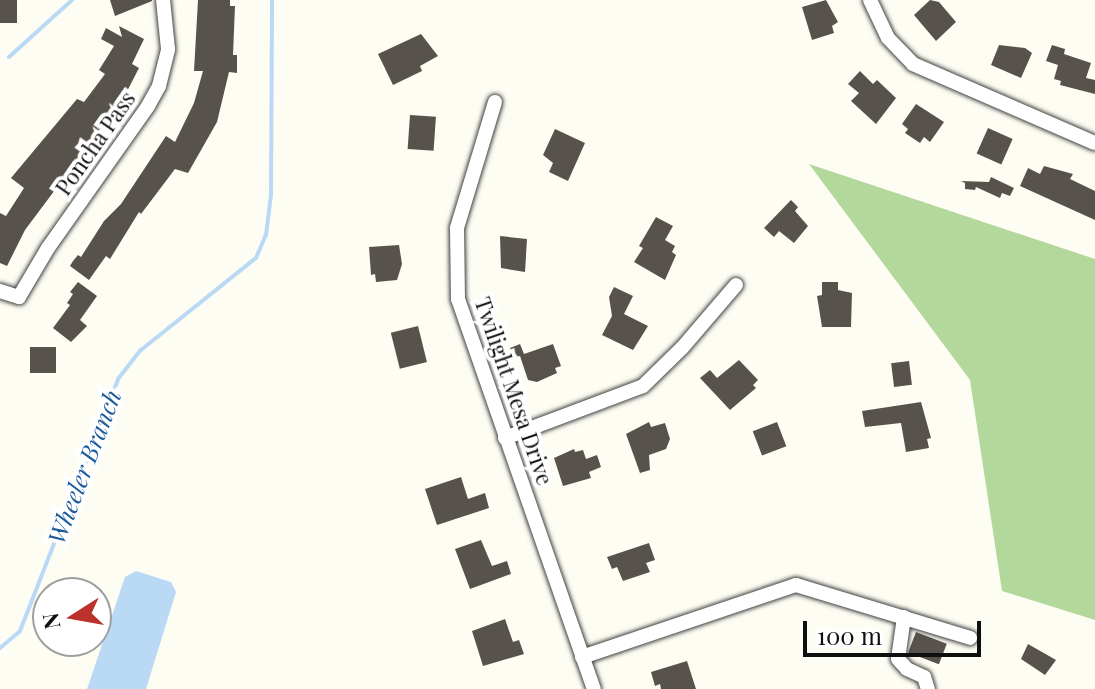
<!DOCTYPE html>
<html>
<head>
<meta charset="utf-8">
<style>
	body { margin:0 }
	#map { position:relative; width:1095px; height:689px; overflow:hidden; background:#fefdf3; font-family:"Playfair Display",serif }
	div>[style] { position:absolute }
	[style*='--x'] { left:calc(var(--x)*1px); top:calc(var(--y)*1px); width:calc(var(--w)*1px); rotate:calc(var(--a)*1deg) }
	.forest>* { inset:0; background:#b3d89c }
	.water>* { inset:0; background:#b9d9f4 }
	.stream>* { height:4px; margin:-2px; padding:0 2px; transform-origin:2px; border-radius:2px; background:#b9d9f4 }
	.building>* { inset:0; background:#58524c; transform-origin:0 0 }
	.roads { filter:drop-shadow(0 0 2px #424242) drop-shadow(0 0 2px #424242) }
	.minor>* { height:14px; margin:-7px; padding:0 7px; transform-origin:7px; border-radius:7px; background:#fff }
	span { translate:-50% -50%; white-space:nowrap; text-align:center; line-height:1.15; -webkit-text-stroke:8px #fff; paint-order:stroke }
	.street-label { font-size:22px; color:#0f0f0f }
	.water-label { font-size:24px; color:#1d5b9d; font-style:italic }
	.north { position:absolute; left:32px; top:577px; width:80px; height:80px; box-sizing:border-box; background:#fff; border:2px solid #9f9f9f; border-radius:50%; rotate:259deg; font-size:22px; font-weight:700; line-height:32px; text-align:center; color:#0f0f0f }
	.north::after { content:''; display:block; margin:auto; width:28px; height:36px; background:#bb312c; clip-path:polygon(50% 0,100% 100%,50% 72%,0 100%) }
	.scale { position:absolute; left:803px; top:621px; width:178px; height:36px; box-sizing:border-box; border:4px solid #0f0f0f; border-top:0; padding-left:10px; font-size:24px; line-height:28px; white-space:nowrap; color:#0f0f0f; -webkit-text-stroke:6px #fff; paint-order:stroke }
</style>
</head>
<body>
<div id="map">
	<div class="forest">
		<div style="clip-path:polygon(809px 164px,1095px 259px,1095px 620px,1002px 591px,970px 380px)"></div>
	</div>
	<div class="water">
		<div style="clip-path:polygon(136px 571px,171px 582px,176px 592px,146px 689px,87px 689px,125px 577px)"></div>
	</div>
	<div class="stream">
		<div style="--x:9;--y:57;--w:85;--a:-42.1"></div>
		<div style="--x:0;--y:648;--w:26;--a:-40"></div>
		<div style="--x:20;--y:631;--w:270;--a:-68.7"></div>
		<div style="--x:118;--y:379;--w:37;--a:-52"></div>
		<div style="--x:141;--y:350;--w:147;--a:-38.7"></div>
		<div style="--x:256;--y:258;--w:25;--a:-67"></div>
		<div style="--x:266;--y:235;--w:40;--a:-82.9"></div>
		<div style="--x:271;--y:195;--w:195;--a:-89.7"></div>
	</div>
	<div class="building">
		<div style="left:0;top:0;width:17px;height:23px"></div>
		<div style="clip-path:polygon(110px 0,152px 0,152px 1px,115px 16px)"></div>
		<div style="clip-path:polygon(198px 0,230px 0,230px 6px,235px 6px,233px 55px,237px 55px,237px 73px,229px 72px,217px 122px,188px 173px,175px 169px,141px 214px,139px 212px,110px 259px,106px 256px,89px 280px,70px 266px,73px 261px,78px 255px,81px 257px,104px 221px,121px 204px,166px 136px,175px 142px,194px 103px,203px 71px,194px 71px)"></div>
		<div style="clip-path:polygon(826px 0,838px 22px,832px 26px,834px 33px,812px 40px,802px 7px)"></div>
		<div style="clip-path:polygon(930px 0,939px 2px,956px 22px,936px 41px,914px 15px)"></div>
		<div style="clip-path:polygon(119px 26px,144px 39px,132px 64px,139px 68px,123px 99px,25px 230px,7px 266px,0 263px,0 213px,6px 216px,24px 188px,11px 178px,77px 99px,84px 102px,105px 74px,99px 70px,114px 46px,101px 39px,106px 28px,122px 37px)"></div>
		<div style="clip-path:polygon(421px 34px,438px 56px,420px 66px,422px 71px,393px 85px,378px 54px)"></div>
		<div style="clip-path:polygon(999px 45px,1025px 48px,1032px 53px,1021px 78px,991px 65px)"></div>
		<div style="clip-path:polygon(1052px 45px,1065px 49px,1064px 54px,1091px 63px,1086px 78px,1095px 80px,1095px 94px,1060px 85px,1061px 81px,1054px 79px,1058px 65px,1046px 61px)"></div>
		<div style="clip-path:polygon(860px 71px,873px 84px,877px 80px,896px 98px,876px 124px,851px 101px,859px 93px,848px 84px)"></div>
		<div style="clip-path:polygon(916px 104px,944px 122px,930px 142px,924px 137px,920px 143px,905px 133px,908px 129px,902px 124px)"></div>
		<div style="left:410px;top:115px;width:26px;height:34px;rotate:4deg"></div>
		<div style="left:988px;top:128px;width:27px;height:28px;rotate:24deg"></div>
		<div style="clip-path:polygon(555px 129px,585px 143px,568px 181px,549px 172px,553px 163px,543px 155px)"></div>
		<div style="clip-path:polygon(1044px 166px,1073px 174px,1070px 179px,1095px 191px,1095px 220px,1020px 186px,1028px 168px,1040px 174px)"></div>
		<div style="clip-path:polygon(991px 177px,1014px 188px,1010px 196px,1002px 193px,1000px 198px,976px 187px,975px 190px,965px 189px,965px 183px,961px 181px,989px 182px)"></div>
		<div style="clip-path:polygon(791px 200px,798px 207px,795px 211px,808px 226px,794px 243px,779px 231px,774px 237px,764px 228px)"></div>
		<div style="clip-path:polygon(656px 217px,673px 226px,665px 240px,675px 246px,672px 252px,676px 255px,665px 280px,634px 262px,643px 248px,639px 246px)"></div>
		<div style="clip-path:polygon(500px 236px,527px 239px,525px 272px,501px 268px)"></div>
		<div style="clip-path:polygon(399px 245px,402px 264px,397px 280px,376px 282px,375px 274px,371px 275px,369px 247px)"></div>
		<div style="clip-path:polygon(78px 282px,97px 296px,80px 320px,87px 326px,71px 342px,53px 328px,70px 305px,67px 303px,73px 294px,70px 292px)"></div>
		<div style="clip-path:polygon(822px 282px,838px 282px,838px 290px,852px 293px,851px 327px,822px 327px,817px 296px,822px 295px)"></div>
		<div style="clip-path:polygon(614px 287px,633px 296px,624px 314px,648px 326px,633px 350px,602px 335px,612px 316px,609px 297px)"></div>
		<div style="left:418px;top:326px;width:37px;height:28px;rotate:76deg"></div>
		<div style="clip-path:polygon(520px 344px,524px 354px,553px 344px,561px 366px,555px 368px,557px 373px,537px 382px,528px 380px,520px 356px,513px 358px,510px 348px)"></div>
		<div style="left:30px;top:347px;width:26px;height:26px"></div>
		<div style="clip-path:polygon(739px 360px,758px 380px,753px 385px,756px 388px,730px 410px,700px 378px,710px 370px,717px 378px)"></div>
		<div style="left:909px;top:361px;width:24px;height:18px;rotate:83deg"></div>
		<div style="clip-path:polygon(921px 402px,931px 438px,927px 439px,929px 448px,906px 452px,901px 423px,865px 427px,862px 411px)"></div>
		<div style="clip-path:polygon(649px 422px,651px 427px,665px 423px,670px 439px,666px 449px,649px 455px,650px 470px,640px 473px,626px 434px)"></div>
		<div style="left:777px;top:422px;width:26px;height:26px;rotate:69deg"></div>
		<div style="clip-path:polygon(574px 449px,575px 452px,583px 450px,586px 459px,597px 455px,601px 467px,589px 472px,591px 478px,563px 486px,554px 458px)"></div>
		<div style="clip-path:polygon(461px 477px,468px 499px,485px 493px,489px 508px,437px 525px,425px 489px)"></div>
		<div style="clip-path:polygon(481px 540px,492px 566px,507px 561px,511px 574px,470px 589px,455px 549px)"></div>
		<div style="clip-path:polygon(649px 543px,655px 560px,646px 563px,650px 572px,623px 581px,617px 567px,612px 569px,607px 557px)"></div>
		<div style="clip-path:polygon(505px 619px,513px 642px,519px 640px,524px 654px,483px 666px,472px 631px)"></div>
		<div style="left:916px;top:632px;width:33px;height:22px;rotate:21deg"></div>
		<div style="clip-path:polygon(1028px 644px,1056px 660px,1045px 675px,1021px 659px)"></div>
		<div style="clip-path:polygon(687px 661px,696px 689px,661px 689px,660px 684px,655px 686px,651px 672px)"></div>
	</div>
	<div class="roads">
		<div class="minor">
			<div style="--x:870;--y:0;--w:42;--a:64.7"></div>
			<div style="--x:888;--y:38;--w:36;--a:46"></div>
			<div style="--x:913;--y:64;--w:198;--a:23.5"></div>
			<div style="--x:495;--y:102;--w:132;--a:106.8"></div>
			<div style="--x:457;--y:228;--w:71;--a:89.2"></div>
			<div style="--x:458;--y:299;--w:413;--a:70.8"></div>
			<div style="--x:0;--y:291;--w:20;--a:18"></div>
			<div style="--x:19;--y:297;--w:57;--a:-59.4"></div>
			<div style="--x:48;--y:248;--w:174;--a:-54.8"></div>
			<div style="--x:148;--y:106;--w:23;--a:-61"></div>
			<div style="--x:159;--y:86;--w:38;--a:-76"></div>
			<div style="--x:168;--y:49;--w:49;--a:-95.8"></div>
			<div style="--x:505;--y:438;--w:147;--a:-20.6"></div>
			<div style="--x:643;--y:386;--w:54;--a:-44.3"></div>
			<div style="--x:682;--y:348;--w:83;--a:-49.4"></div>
			<div style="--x:904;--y:617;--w:42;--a:98.1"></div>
			<div style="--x:898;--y:659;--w:13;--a:48"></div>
			<div style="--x:907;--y:669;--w:19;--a:25"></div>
			<div style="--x:924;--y:677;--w:13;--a:72"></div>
			<div style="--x:582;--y:657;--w:226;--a:-18.6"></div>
			<div style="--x:796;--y:585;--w:182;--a:16.9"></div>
		</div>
	</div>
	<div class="street-label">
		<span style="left:95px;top:143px;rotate:-55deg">Poncha Pass</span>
		<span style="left:514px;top:391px;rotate:71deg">Twilight Mesa Drive</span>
	</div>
	<div class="water-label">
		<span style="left:84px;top:467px;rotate:-69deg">Wheeler Branch</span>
	</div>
	<div class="north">N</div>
	<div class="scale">100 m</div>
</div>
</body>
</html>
